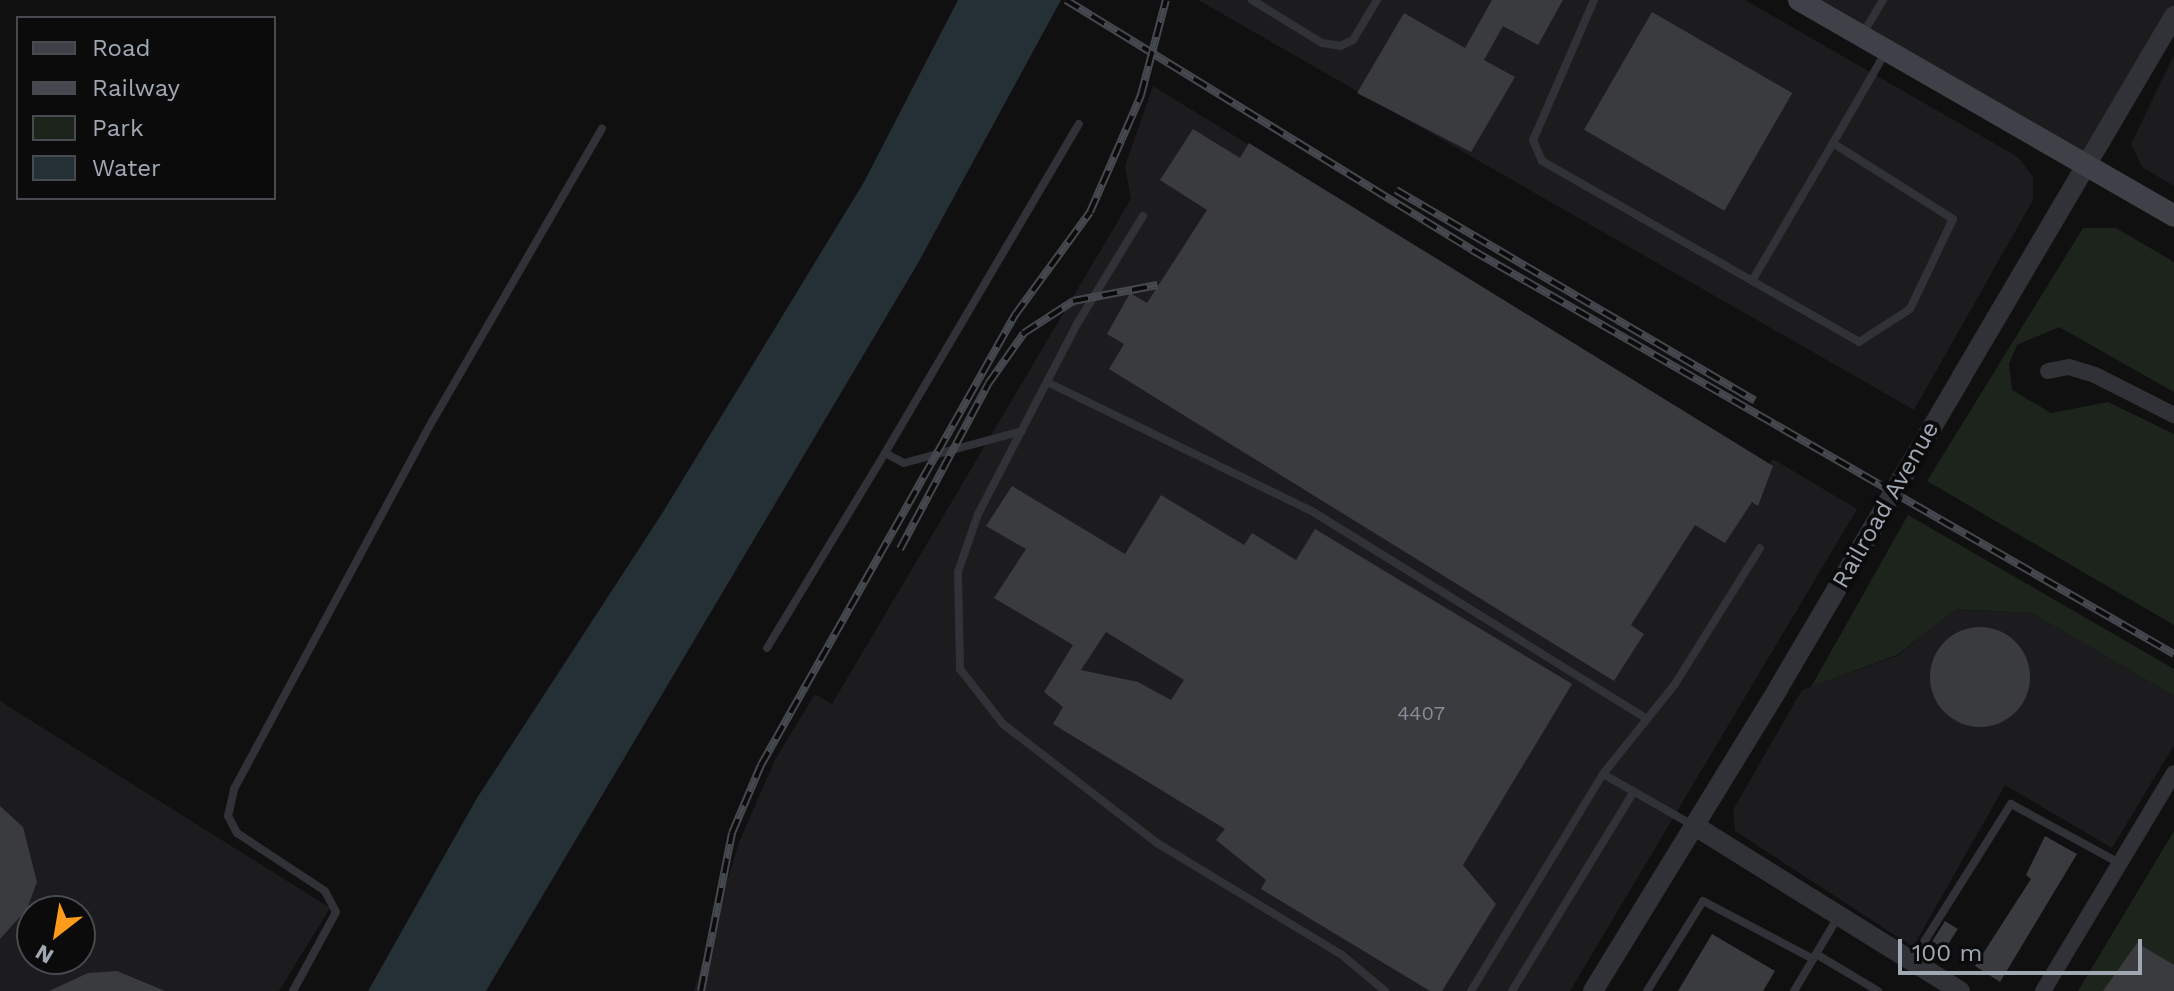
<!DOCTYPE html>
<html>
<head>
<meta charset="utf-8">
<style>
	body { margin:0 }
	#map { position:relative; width:2174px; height:991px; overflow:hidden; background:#101011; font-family:"Work Sans",sans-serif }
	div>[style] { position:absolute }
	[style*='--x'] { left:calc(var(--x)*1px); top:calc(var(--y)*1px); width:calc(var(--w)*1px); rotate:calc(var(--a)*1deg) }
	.built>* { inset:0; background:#1c1c1e }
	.green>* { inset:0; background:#1c241c }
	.water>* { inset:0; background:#253036 }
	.building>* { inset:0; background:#3a3b3f; transform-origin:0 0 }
	.round { border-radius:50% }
	.service>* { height:8px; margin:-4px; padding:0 4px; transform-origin:4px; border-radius:4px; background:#303237 }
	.minor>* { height:16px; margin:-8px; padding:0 8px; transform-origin:8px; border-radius:8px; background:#303237 }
	.tertiary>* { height:20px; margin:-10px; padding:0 10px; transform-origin:10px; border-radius:10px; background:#303237 }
	.secondary>* { height:22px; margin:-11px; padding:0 11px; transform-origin:11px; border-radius:11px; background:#3e4147 }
	.rail>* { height:8px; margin-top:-4px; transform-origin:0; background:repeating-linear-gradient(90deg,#0b0b0c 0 15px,#45484e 0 30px); box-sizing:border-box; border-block:2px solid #45484e }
	.tertiary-bridge>* { height:20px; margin:-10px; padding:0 10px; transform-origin:10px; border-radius:10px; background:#303237 }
	span { translate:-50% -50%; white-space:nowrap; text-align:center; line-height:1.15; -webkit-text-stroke:8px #0b0b0c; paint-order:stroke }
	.number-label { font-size:20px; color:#868d96 }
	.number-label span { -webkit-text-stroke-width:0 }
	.street-label { font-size:24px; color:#a0a8b3 }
	.legend { position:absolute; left:16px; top:16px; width:260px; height:184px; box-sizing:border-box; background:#0b0b0c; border:2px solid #474a4f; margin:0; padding:10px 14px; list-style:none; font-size:24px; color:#a0a8b3 }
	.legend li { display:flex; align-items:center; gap:16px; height:40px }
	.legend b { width:40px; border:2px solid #474a4f }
	.north { position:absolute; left:16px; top:895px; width:80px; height:80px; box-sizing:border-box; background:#0b0b0c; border:2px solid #474a4f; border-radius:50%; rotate:211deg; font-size:22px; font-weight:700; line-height:32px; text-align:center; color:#a0a8b3 }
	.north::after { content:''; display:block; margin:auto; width:28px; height:36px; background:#ff9b1a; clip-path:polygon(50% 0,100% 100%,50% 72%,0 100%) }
	.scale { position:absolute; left:1898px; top:939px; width:244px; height:36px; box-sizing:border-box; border:4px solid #a0a8b3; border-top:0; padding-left:10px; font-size:24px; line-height:28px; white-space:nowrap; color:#a0a8b3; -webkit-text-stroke:6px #0b0b0c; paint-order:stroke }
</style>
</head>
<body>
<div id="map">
	<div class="built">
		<div style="clip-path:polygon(1198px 0,1745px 0,2018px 157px,2033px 177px,2033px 200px,1914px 410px)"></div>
		<div style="clip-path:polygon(1799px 0,2174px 0,2174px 16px,2086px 165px)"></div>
		<div style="clip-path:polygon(2174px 55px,2174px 186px,2142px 167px,2131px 144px)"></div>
		<div style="clip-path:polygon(1153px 86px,1769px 464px,1773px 459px,1857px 509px,1570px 991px,694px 991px,739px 842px,775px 760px,815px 694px,832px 704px,1131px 199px,1125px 166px)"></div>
		<div style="clip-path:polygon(1955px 609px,2032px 613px,2174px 696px,2174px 745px,2112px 848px,2005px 785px,1913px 947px,1735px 831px,1733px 810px,1802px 690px,1897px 656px)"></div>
		<div style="clip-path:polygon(evenodd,0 701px,330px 908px,279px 991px,0 991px,0 701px,32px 911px,80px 911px,80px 959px,32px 959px,32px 911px)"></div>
	</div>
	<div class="green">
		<div style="clip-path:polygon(2083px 228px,2116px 228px,2174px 262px,2174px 392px,2059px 327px,2017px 345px,2009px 364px,2012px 390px,2051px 413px,2108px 402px,2174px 434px,2174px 625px,1927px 481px)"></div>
		<div style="clip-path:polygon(1908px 515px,2174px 669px,2174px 696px,2032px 613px,1956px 609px,1897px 655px,1811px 687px)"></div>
		<div style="clip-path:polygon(2174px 831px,2174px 991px,2078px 991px)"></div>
	</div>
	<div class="water">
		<div style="clip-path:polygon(958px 0,1061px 0,918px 263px,486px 991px,368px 991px,477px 798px,663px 512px,864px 182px)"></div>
	</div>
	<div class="building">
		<div style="clip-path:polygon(1492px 0,1563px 0,1538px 45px,1503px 26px,1484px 60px,1515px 77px,1471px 152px,1357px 93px,1404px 13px,1465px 48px)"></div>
		<div style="left:1652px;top:12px;width:162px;height:136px;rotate:30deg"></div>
		<div style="clip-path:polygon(1193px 129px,1240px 158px,1249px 143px,1773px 466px,1758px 506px,1752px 502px,1725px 543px,1695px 525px,1631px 625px,1644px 634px,1614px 681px,1109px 369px,1124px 344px,1107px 334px,1130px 293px,1147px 303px,1207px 210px,1160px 180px)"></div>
		<div style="clip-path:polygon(evenodd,1012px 486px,1125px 554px,1161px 495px,1244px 545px,1252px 533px,1296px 560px,1315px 529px,1572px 684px,1463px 865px,1496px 904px,1442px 991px,1430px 991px,1261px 889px,1266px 880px,1216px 840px,1225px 829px,1053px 724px,1063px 707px,1044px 692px,1073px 645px,994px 598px,1026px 549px,986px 526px,1012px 486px,1106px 632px,1184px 680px,1171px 700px,1138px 682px,1081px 670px,1106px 632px)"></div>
		<div class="round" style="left:1930px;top:627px;width:100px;height:100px"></div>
		<div style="clip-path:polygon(0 806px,23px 827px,37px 882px,27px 909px,0 939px)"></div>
		<div style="clip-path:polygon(2045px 836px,2077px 854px,2000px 982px,1975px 966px,2031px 879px,2026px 875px)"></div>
		<div style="left:1945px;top:921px;width:15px;height:24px;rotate:32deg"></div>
		<div style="clip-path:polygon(1712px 934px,1775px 971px,1763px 991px,1678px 991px)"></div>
		<div style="clip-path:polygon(2137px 943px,2174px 965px,2174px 991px,2103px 991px)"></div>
		<div style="clip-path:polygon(117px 971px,165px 991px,49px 991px,88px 973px)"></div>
	</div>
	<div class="service">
		<div style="--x:1252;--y:0;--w:82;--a:31.6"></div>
		<div style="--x:1322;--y:43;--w:18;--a:9"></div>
		<div style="--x:1340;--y:46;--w:14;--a:-25"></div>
		<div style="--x:1353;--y:40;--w:47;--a:-59"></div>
		<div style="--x:1594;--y:0;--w:153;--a:113.5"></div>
		<div style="--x:1533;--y:140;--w:23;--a:67"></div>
		<div style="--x:1542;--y:161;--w:365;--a:29.7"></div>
		<div style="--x:1859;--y:342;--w:61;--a:-32.9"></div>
		<div style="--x:1910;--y:309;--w:100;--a:-64.5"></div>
		<div style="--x:1953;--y:219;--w:142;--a:-147.7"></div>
		<div style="--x:1833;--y:143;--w:160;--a:120.4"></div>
		<div style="--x:1862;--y:35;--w:41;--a:-59"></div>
		<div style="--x:1833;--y:143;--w:108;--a:-59.9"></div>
		<div style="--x:1143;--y:216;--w:127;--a:121.4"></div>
		<div style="--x:1077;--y:324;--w:214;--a:117.5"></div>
		<div style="--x:978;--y:514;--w:61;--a:109"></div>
		<div style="--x:958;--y:572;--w:97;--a:88.8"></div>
		<div style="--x:960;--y:669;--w:70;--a:52"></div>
		<div style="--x:1003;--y:724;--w:195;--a:37.7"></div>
		<div style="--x:1157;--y:843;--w:216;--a:31.2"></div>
		<div style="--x:1342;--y:955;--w:56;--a:39.9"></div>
		<div style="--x:1047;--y:382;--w:298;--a:26"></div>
		<div style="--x:1315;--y:513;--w:391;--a:31.8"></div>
		<div style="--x:885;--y:453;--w:382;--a:-59.5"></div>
		<div style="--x:767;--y:648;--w:228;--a:-58.8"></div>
		<div style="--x:885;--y:453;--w:21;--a:28"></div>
		<div style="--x:904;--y:463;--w:122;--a:-15.2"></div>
		<div style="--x:1603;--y:774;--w:115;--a:-51.3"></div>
		<div style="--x:1675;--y:684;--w:160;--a:-58"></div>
		<div style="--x:1816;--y:954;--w:72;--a:30.8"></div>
		<div style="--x:1912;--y:961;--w:186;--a:-57.8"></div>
		<div style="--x:2011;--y:804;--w:123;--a:28.6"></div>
		<div style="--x:293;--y:991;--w:90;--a:-61.4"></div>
		<div style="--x:336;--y:912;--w:24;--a:-118"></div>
		<div style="--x:325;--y:891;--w:105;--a:-146.6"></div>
		<div style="--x:237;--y:833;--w:19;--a:-118"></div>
		<div style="--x:228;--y:816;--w:28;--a:-77"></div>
		<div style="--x:234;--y:789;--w:419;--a:-61.7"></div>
		<div style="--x:433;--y:420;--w:337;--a:-59.9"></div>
		<div style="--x:1471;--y:991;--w:254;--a:-58.7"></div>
		<div style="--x:1603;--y:774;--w:105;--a:29.7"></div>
		<div style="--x:1512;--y:991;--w:232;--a:-58.6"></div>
		<div style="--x:1647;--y:991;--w:106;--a:-58.1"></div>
		<div style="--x:1703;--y:901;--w:124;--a:27.8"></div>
		<div style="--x:1813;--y:959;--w:49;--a:-59.2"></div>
		<div style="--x:1794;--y:991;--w:37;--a:-59"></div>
	</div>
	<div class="minor">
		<div style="--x:2048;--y:371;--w:21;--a:-11"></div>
		<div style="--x:2069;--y:367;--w:27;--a:17"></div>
		<div style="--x:2095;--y:375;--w:89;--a:26.9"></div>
		<div style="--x:2043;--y:991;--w:254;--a:-59"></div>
	</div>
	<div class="tertiary">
		<div style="--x:1962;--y:376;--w:418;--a:-59.5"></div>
		<div style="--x:1695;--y:826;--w:312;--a:31.9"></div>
		<div style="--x:1593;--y:991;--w:356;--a:-58.5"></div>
	</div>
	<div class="secondary">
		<div style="--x:1799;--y:0;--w:433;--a:29.9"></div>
	</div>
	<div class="rail">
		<div style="--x:1066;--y:0;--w:477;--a:31.6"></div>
		<div style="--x:1472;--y:250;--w:810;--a:29.92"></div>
		<div style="--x:1396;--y:190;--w:416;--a:30.4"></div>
		<div style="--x:900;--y:549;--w:187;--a:-61.9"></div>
		<div style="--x:988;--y:384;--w:62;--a:-54.8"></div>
		<div style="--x:1024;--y:333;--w:59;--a:-33.1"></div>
		<div style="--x:1073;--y:301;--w:86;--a:-10.7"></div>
		<div style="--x:701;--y:991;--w:161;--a:-78.9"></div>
		<div style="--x:732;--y:833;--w:74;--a:-66.9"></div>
		<div style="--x:761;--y:765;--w:517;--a:-60.56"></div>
		<div style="--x:1015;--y:315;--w:127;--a:-53.9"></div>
		<div style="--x:1090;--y:212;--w:128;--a:-66.4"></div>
		<div style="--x:1141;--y:95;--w:98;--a:-75.3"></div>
	</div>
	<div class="tertiary-bridge">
		<div style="--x:1779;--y:687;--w:361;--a:-59.5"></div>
	</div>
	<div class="number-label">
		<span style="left:1421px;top:713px">4407</span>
	</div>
	<div class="street-label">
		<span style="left:1886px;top:505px;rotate:-60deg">Railroad Avenue</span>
	</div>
	<ul class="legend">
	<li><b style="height:10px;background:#3e4147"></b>Road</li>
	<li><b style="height:10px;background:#45484e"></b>Railway</li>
	<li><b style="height:22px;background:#1c241c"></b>Park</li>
	<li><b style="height:22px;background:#253036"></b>Water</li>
	</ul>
	<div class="north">N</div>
	<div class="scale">100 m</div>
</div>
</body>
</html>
